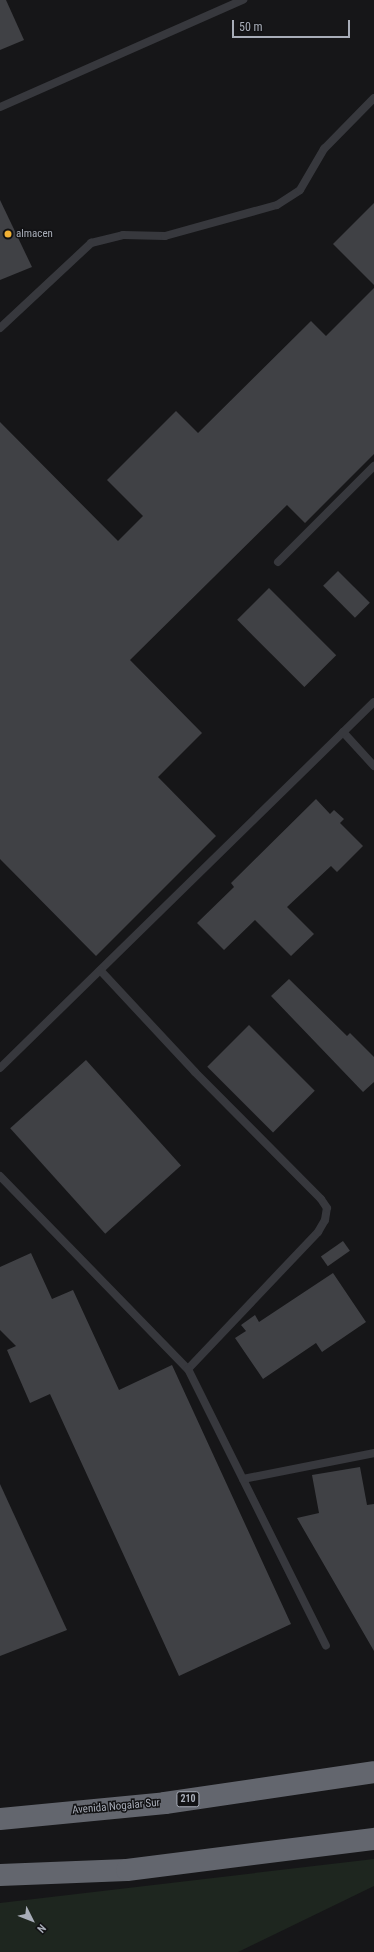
<!DOCTYPE html>
<html>
<head>
<meta charset="utf-8">
<style>
	body { margin:0 }
	#map { position:relative; width:374px; height:1952px; overflow:hidden; background:#161618; font-family:"Roboto Condensed",sans-serif }
	div>[style] { position:absolute }
	[style*='--x'] { left:calc(var(--x)*1px); top:calc(var(--y)*1px); width:calc(var(--w)*1px); rotate:calc(var(--a)*1deg) }
	.green>* { inset:0; background:#1e261f }
	.building>* { inset:0; background:#404145; transform-origin:0 0 }
	.lane>* { height:8px; margin:-4px; padding:0 4px; transform-origin:4px; border-radius:4px; background:#37383d }
	.highway>* { height:22px; margin:-11px; padding:0 11px; transform-origin:11px; border-radius:11px; background:#63666e }
	.dots>* { width:11px; height:11px; translate:-50% -50%; box-sizing:border-box; border:2px solid #111113; border-radius:50% }
	span { translate:-50% -50%; white-space:nowrap; text-align:center; line-height:1.15; -webkit-text-stroke:3px #111113; paint-order:stroke }
	.shield-label span { padding:1px 3px; background:#111113; border:1px solid; border-radius:3px; -webkit-text-stroke-width:0 }
	.shield-label { font-size:10px; color:#a8adb8; font-weight:700 }
	.poi-label { font-size:11px; color:#a8adb8 }
	.left { translate:0 -50%; text-align:left }
	.street-label { font-size:11px; color:#a8adb8 }
	.north { position:absolute; left:12px; top:1900px; width:40px; height:40px; -webkit-text-stroke:3px #111113; paint-order:stroke; rotate:132deg; font-size:11px; font-weight:700; line-height:16px; text-align:center; color:#a8adb8 }
	.north::after { content:''; display:block; margin:auto; width:14px; height:18px; background:#a8adb8; clip-path:polygon(50% 0,100% 100%,50% 72%,0 100%) }
	.scale { position:absolute; left:232px; top:20px; width:118px; height:18px; box-sizing:border-box; border:2px solid #a8adb8; border-top:0; padding-left:5px; font-size:12px; line-height:14px; white-space:nowrap; color:#a8adb8; -webkit-text-stroke:3px #111113; paint-order:stroke }
</style>
</head>
<body>
<div id="map">
	<div class="green">
		<div style="clip-path:polygon(374px 1859px,374px 1886px,238px 1952px,0 1952px,0 1903px)"></div>
	</div>
	<div class="building">
		<div style="clip-path:polygon(0 0,6px 0,24px 40px,0 50px)"></div>
		<div style="clip-path:polygon(0 200px,32px 267px,0 280px)"></div>
		<div style="clip-path:polygon(374px 203px,374px 285px,333px 244px)"></div>
		<div style="clip-path:polygon(374px 288px,374px 454px,305px 523px,287px 505px,130px 660px,202px 733px,158px 777px,216px 836px,96px 956px,0 859px,0 422px,118px 541px,143px 516px,107px 480px,176px 411px,198px 433px,311px 321px,326px 336px)"></div>
		<div style="left:338px;top:571px;width:45px;height:21px;rotate:45deg"></div>
		<div style="left:269px;top:588px;width:95px;height:45px;rotate:45deg"></div>
		<div style="clip-path:polygon(316px 799px,330px 814px,334px 810px,344px 819px,340px 823px,363px 846px,337px 872px,331px 866px,287px 907px,314px 934px,291px 956px,255px 920px,224px 950px,197px 923px,234px 887px,231px 883px)"></div>
		<div style="clip-path:polygon(289px 979px,347px 1036px,350px 1033px,374px 1057px,374px 1082px,363px 1092px,271px 996px)"></div>
		<div style="left:249px;top:1025px;width:93px;height:59px;rotate:45deg"></div>
		<div style="left:86px;top:1060px;width:142px;height:102px;rotate:48deg"></div>
		<div style="left:343px;top:1241px;width:12px;height:27px;rotate:55deg"></div>
		<div style="clip-path:polygon(31px 1253px,52px 1299px,73px 1290px,119px 1390px,172px 1365px,291px 1624px,179px 1676px,50px 1394px,30px 1403px,7px 1350px,16px 1346px,0 1330px,0 1267px)"></div>
		<div style="clip-path:polygon(333px 1273px,366px 1322px,322px 1352px,316px 1343px,263px 1379px,235px 1338px,246px 1331px,241px 1325px,255px 1315px,259px 1322px)"></div>
		<div style="clip-path:polygon(360px 1467px,367px 1505px,374px 1504px,374px 1651px,297px 1518px,319px 1513px,312px 1475px)"></div>
		<div style="clip-path:polygon(0 1484px,67px 1630px,0 1656px)"></div>
	</div>
	<div class="lane">
		<div style="--x:0;--y:107;--w:266;--a:-23.8"></div>
		<div style="--x:0;--y:328;--w:125;--a:-43"></div>
		<div style="--x:91;--y:243;--w:33;--a:-14"></div>
		<div style="--x:123;--y:235;--w:42;--a:1.4"></div>
		<div style="--x:165;--y:236;--w:116;--a:-15.5"></div>
		<div style="--x:277;--y:205;--w:27;--a:-33"></div>
		<div style="--x:300;--y:190;--w:48;--a:-59.7"></div>
		<div style="--x:324;--y:149;--w:71;--a:-45.6"></div>
		<div style="--x:278;--y:562;--w:136;--a:-45"></div>
		<div style="--x:343;--y:732;--w:46;--a:47.6"></div>
		<div style="--x:0;--y:1068;--w:523;--a:-44.38"></div>
		<div style="--x:0;--y:1176;--w:269;--a:45.8"></div>
		<div style="--x:188;--y:1369;--w:189;--a:-46.5"></div>
		<div style="--x:318;--y:1232;--w:14;--a:-60"></div>
		<div style="--x:325;--y:1220;--w:12;--a:-81"></div>
		<div style="--x:327;--y:1208;--w:11;--a:-124"></div>
		<div style="--x:321;--y:1199;--w:179;--a:-134.8"></div>
		<div style="--x:195;--y:1072;--w:139;--a:-133"></div>
		<div style="--x:188;--y:1369;--w:309;--a:63.5"></div>
		<div style="--x:243;--y:1479;--w:134;--a:-11.2"></div>
	</div>
	<div class="highway">
		<div style="--x:0;--y:1819;--w:166;--a:-5.5"></div>
		<div style="--x:165;--y:1803;--w:211;--a:-8.4"></div>
		<div style="--x:0;--y:1875;--w:127;--a:-2.3"></div>
		<div style="--x:127;--y:1870;--w:249;--a:-7.2"></div>
	</div>
	<div class="dots">
		<div style="left:8px;top:234px;background:#f2b134"></div>
	</div>
	<div class="shield-label">
		<span style="left:188px;top:1799px">210</span>
	</div>
	<div class="poi-label">
		<span class="left" style="left:16px;top:234px">almacen</span>
	</div>
	<div class="street-label">
		<span style="left:116px;top:1807px;rotate:-5deg">Avenida Nogalar Sur</span>
	</div>
	<div class="north">N</div>
	<div class="scale">50 m</div>
</div>
</body>
</html>
